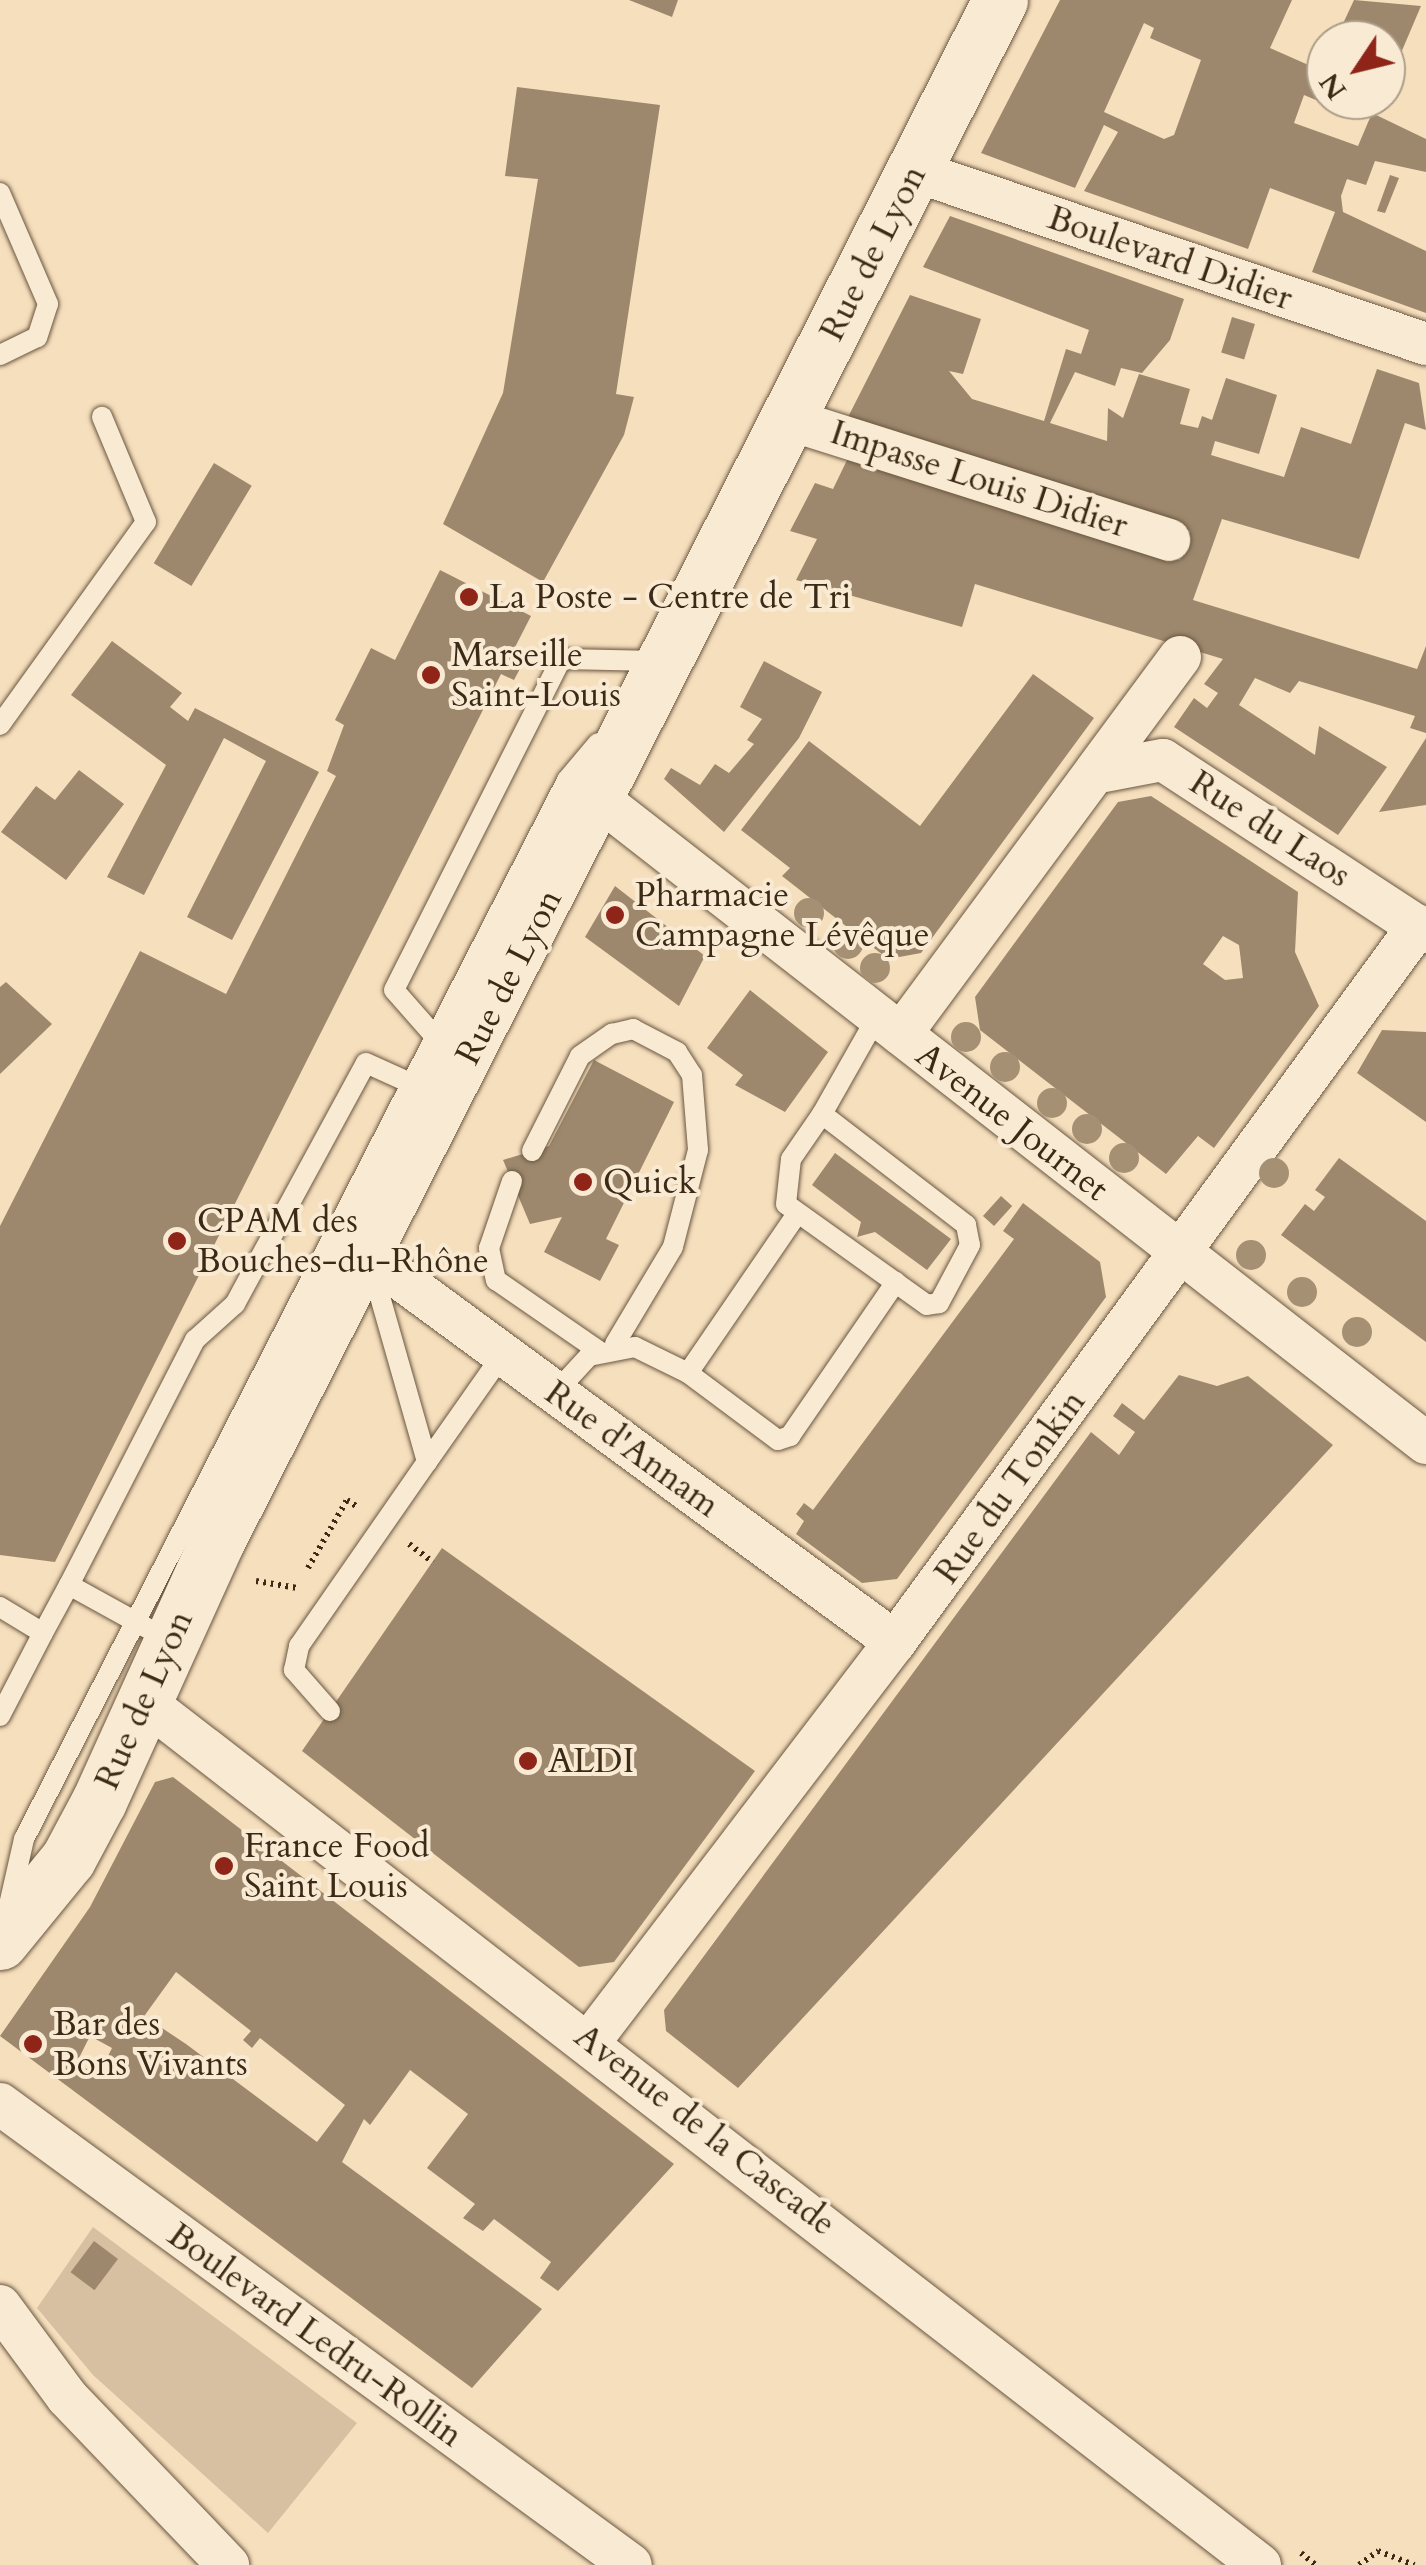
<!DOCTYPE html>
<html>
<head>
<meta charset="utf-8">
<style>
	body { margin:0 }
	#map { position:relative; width:1426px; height:2565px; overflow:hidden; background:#f6dfbd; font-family:Cardo,serif }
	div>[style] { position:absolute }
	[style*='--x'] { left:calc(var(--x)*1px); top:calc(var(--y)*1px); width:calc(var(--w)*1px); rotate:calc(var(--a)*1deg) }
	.green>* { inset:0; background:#d6c0a1 }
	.building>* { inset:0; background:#9d886d; transform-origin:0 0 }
	.path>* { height:6px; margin-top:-3px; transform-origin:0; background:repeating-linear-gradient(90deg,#3c2a16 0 2.5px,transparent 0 7.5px) }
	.roads { filter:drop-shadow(0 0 2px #6a5740) drop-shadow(0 0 2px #6a5740) }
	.lane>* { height:20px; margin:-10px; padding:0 10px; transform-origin:10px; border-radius:10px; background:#f9ead4 }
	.street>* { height:42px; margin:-21px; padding:0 21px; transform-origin:21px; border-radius:21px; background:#f9ead4 }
	.secondary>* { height:55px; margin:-27.5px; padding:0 27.5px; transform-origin:27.5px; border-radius:27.5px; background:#f9ead4 }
	.trees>* { width:30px; height:30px; margin:-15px; border-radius:50%; background:#a59074 }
	.dots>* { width:28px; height:28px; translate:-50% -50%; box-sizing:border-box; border:5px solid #f9ead4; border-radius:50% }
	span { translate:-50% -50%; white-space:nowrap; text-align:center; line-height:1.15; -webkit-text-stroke:8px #f9ead4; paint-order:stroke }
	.street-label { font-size:35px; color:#3c2a16 }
	.poi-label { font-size:35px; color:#3c2a16 }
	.left { translate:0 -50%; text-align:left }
	.north { position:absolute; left:1306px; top:20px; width:100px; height:100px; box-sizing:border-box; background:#f9ead4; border:2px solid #ad9d88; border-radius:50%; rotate:235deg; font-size:28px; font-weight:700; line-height:40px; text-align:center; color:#3c2a16 }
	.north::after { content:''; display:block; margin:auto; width:35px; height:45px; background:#8f2418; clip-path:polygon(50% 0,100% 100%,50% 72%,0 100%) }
</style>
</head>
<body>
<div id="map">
	<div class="green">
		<div style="clip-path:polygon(93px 2227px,357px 2423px,268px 2533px,93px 2375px,37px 2308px)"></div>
	</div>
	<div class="building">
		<div style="clip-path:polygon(629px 0,678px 0,672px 17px)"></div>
		<div style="clip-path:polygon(evenodd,1060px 0,1292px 0,1270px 48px,1322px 71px,1326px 64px,1323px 103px,1304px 95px,1294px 123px,1358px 146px,1372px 113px,1426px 139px,1426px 172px,1375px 161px,1366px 185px,1347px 179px,1341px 196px,1343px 212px,1426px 251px,1426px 313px,1312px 272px,1335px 212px,1270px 188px,1248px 249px,1084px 191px,1118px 132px,1104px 125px,1075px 188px,981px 153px,1060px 0,1144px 23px,1154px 28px,1150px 38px,1201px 60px,1174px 135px,1164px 139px,1104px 112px,1144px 23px)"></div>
		<div style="clip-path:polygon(1354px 0,1421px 6px,1395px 67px,1386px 63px,1386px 40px,1352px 40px,1340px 30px)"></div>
		<div style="clip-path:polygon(517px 87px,660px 105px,616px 394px,634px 397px,624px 435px,543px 582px,443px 524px,503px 393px,538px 179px,505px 176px)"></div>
		<div style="clip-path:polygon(1390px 175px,1399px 178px,1385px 213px,1377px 211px)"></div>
		<div style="clip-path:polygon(950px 216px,1184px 299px,1170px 340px,1142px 373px,1121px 368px,1115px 386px,1075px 372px,1050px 423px,1107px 441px,1108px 408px,1123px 418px,1139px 374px,1190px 389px,1180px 424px,1198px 428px,1202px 416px,1212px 420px,1226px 378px,1277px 395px,1259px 454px,1215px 441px,1211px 455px,1284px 477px,1301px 427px,1351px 444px,1377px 369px,1419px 383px,1426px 430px,1405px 423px,1359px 559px,1222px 519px,1193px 600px,1417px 669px,1426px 646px,1426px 733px,1410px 728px,1415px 716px,1299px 681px,1290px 693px,1255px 678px,1239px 705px,1315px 755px,1319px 726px,1387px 767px,1338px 835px,1174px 727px,1194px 698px,1207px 708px,1218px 693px,1204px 684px,1223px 659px,975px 584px,962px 627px,796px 580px,817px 539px,790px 531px,815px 483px,833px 489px,848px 458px,1180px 560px,1190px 531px,846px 421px,910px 295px,981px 319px,963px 374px,949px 371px,972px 399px,1044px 421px,1066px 349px,1081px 354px,1089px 330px,923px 267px)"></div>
		<div style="left:1232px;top:317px;width:24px;height:37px;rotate:17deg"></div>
		<div style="left:214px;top:463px;width:44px;height:117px;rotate:31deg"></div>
		<div style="clip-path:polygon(440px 570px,531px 616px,511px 655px,524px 661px,514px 680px,501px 674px,55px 1562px,0 1555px,0 1226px,140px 951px,226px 994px,336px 776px,327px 771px,344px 725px,335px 720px,371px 648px,395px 660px)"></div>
		<div style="clip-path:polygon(112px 641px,182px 693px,170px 707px,188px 721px,195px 708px,319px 772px,232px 940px,187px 917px,266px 761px,224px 738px,144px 895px,107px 877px,166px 765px,71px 695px)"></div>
		<div style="clip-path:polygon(764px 661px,822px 692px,799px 738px,724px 832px,664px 779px,671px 768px,700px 785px,715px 764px,729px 773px,754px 744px,747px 740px,762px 719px,740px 707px)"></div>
		<div style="clip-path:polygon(1033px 674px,1094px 718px,921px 953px,888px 959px,782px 876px,790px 868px,741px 830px,809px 741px,920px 826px)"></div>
		<div style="clip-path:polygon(1426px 738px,1426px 805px,1379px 812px)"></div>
		<div style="clip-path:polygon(79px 770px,124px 804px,66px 880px,1px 832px,36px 786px,55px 800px)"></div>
		<div style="clip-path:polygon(evenodd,1151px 796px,1298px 892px,1295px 952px,1319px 1006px,1214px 1148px,1198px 1136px,1166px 1174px,980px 1030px,975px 997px,1118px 802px,1151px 796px,1223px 936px,1239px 945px,1243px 978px,1225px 980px,1203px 964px,1223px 936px)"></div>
		<div style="clip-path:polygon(615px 886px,705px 956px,679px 1006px,585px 937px)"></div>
		<div style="clip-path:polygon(6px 982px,52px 1024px,0 1074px,0 987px)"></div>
		<div style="clip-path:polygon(750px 990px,828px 1052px,785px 1112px,735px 1085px,743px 1075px,707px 1048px)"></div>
		<div style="clip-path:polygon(1382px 1030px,1426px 1032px,1426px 1122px,1357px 1073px)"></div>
		<div style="clip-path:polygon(594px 1060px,674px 1102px,606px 1239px,619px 1245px,600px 1281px,544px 1252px,562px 1217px,530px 1224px,503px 1160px,549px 1146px)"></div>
		<div style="clip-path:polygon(835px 1153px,951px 1239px,927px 1270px,875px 1232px,857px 1237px,861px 1222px,812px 1185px)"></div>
		<div style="clip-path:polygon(1339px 1158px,1426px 1221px,1426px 1342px,1281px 1235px,1305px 1204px,1314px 1211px,1325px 1197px,1315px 1190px)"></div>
		<div style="left:1001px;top:1196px;width:15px;height:27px;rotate:42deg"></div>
		<div style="clip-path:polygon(1023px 1203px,1100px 1262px,1106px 1297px,897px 1579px,862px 1583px,796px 1534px,804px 1521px,796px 1514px,804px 1503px,813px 1510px,1014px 1239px,1003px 1231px)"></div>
		<div style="clip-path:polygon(1179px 1375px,1217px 1386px,1248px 1376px,1333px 1445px,738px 2088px,666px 2031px,664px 2010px,1091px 1432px,1119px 1455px,1135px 1432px,1113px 1416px,1122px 1403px,1144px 1420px)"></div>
		<div style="clip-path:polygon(442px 1548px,755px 1771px,614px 1962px,579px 1967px,302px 1751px)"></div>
		<div style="clip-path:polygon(evenodd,173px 1777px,674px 2164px,558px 2291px,540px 2278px,551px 2262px,494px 2219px,483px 2231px,463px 2218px,475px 2204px,427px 2168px,468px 2114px,410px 2070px,370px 2125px,364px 2119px,342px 2162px,542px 2309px,472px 2388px,0 2036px,90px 1907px,155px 1782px,173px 1777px,176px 1972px,251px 2031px,243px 2040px,252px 2048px,260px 2038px,345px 2105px,317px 2142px,186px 2044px,156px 2024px,150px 2034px,137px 2026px,176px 1972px,173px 1777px,90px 2036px,112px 2048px,100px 2072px,75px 2066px,90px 2036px)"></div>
		<div style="left:94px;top:2241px;width:30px;height:39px;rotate:37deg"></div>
	</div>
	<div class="path">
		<div style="--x:409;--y:1544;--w:30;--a:37"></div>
		<div style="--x:308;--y:1568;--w:78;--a:-60.2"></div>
		<div style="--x:347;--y:1500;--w:14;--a:34"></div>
		<div style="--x:256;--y:1581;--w:42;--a:9.7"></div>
		<div style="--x:1301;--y:2553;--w:19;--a:39"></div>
		<div style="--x:1359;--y:2565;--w:24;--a:-36"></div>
		<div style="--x:1378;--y:2551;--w:39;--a:21"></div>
	</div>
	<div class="roads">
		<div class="lane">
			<div style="--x:0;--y:193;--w:121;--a:66.6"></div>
			<div style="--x:48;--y:304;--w:35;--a:108"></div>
			<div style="--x:37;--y:337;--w:41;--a:154.1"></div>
			<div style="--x:0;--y:725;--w:250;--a:-54.3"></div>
			<div style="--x:146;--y:522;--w:114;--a:-112.7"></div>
			<div style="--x:445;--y:1048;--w:77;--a:-131.3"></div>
			<div style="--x:394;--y:990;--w:371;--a:-63.2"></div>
			<div style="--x:561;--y:659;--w:98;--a:1.2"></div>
			<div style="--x:822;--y:1114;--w:182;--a:37.6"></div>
			<div style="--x:966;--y:1225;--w:20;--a:79"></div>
			<div style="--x:970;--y:1245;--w:66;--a:118.1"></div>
			<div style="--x:939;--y:1303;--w:12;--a:171"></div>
			<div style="--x:927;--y:1305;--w:173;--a:-144.4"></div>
			<div style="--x:786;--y:1204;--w:45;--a:-83.7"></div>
			<div style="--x:791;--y:1159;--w:55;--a:-55.4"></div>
			<div style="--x:822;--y:1114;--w:114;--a:-60.5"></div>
			<div style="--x:532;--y:1151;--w:106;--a:-63.2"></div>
			<div style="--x:580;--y:1056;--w:39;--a:-35"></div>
			<div style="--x:612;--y:1034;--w:22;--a:-13"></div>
			<div style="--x:633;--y:1029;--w:50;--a:27.6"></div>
			<div style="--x:677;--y:1052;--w:27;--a:57"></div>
			<div style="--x:692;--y:1075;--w:75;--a:85.4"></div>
			<div style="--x:698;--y:1150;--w:100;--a:104.5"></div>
			<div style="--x:673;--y:1247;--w:113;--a:120.9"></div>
			<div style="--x:512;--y:1181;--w:71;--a:108.9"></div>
			<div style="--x:489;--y:1248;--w:33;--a:78"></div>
			<div style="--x:496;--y:1280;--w:125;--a:34.6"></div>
			<div style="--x:371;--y:1265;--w:205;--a:74.1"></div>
			<div style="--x:427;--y:1462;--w:132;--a:-54.9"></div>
			<div style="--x:688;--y:1373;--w:193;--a:-55.6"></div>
			<div style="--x:555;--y:1393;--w:50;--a:-47.4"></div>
			<div style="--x:589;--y:1356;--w:47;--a:-11.1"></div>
			<div style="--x:635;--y:1347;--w:59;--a:26.1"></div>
			<div style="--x:688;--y:1373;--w:112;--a:36.7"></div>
			<div style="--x:778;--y:1440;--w:13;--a:-18"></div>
			<div style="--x:790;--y:1436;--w:187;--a:-55.5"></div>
			<div style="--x:0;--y:1607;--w:50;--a:31.2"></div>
			<div style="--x:43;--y:1633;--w:55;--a:-61.6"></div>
			<div style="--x:147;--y:1628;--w:89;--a:-151.1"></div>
			<div style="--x:69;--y:1585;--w:276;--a:-62.8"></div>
			<div style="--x:195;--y:1340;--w:54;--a:-42"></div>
			<div style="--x:235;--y:1304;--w:274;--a:-61.5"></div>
			<div style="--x:366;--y:1063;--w:68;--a:24.3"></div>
			<div style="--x:330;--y:1711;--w:55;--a:-131.3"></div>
			<div style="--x:294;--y:1670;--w:25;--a:-78"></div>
			<div style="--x:299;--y:1646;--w:224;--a:-55.2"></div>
			<div style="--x:0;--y:1716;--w:93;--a:-62.6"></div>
			<div style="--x:9;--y:1905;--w:68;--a:-77.2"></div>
			<div style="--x:24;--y:1839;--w:1190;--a:-62.85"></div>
			<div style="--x:567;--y:780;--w:48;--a:-50"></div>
		</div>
		<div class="street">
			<div style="--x:915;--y:171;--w:539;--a:18.7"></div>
			<div style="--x:788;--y:419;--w:400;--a:17.6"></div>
			<div style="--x:1104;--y:771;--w:60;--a:-10.6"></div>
			<div style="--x:1163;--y:760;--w:314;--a:33.2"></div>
			<div style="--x:599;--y:799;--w:1048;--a:37.91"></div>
			<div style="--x:901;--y:1034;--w:469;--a:-53.5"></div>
			<div style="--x:368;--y:1255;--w:654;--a:36.29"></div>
			<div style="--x:145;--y:1702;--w:1410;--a:37.74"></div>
			<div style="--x:591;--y:2040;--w:501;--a:-52.63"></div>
			<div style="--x:895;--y:1642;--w:887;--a:-53.85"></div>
			<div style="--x:0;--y:2104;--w:781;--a:36.15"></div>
			<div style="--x:0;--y:2306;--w:113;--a:53.6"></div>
			<div style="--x:67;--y:2397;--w:233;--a:46.2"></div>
		</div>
		<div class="secondary">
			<div style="--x:0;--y:1942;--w:107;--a:-50.7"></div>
			<div style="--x:68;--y:1859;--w:66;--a:-61.9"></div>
			<div style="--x:99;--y:1801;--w:288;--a:-65.6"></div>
			<div style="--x:218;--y:1539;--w:1726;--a:-63.06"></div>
		</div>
	</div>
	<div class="trees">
		<div style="left:809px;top:913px"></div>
		<div style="left:848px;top:944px"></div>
		<div style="left:875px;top:968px"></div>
		<div style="left:966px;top:1037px"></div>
		<div style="left:1005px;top:1067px"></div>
		<div style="left:1052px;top:1103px"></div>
		<div style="left:1087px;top:1129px"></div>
		<div style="left:1124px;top:1158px"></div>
		<div style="left:1274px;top:1173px"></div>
		<div style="left:1251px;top:1255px"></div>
		<div style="left:1302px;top:1292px"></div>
		<div style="left:1357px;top:1332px"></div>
	</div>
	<div class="dots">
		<div style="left:469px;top:597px;background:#8f2418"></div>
		<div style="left:431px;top:675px;background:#8f2418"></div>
		<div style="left:615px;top:915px;background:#8f2418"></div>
		<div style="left:583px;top:1182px;background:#8f2418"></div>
		<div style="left:177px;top:1241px;background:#8f2418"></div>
		<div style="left:528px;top:1761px;background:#8f2418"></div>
		<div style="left:224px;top:1866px;background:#8f2418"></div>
		<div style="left:33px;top:2044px;background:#8f2418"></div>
	</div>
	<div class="street-label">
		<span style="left:873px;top:253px;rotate:-63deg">Rue de Lyon</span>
		<span style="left:1170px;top:258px;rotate:19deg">Boulevard Didier</span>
		<span style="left:979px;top:479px;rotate:18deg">Impasse Louis Didier</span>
		<span style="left:1270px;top:829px;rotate:33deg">Rue du Laos</span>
		<span style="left:509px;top:977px;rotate:-63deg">Rue de Lyon</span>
		<span style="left:1012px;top:1122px;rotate:38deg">Avenue Journet</span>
		<span style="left:632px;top:1449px;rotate:36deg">Rue d'Annam</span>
		<span style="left:1010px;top:1487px;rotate:-54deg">Rue du Tonkin</span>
		<span style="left:144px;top:1700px;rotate:-66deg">Rue de Lyon</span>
		<span style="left:705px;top:2130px;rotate:38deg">Avenue de la Cascade</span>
		<span style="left:315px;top:2335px;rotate:36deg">Boulevard Ledru-Rollin</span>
	</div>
	<div class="poi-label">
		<span class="left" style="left:489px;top:597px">La Poste - Centre de Tri</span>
		<span class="left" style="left:451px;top:675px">Marseille<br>Saint-Louis</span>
		<span class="left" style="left:635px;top:915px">Pharmacie<br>Campagne Lévêque</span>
		<span class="left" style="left:603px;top:1182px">Quick</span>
		<span class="left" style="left:197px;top:1241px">CPAM des<br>Bouches-du-Rhône</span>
		<span class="left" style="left:548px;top:1761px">ALDI</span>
		<span class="left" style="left:244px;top:1866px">France Food<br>Saint Louis</span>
		<span class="left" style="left:53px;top:2044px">Bar des<br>Bons Vivants</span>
	</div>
	<div class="north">N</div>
</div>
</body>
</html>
